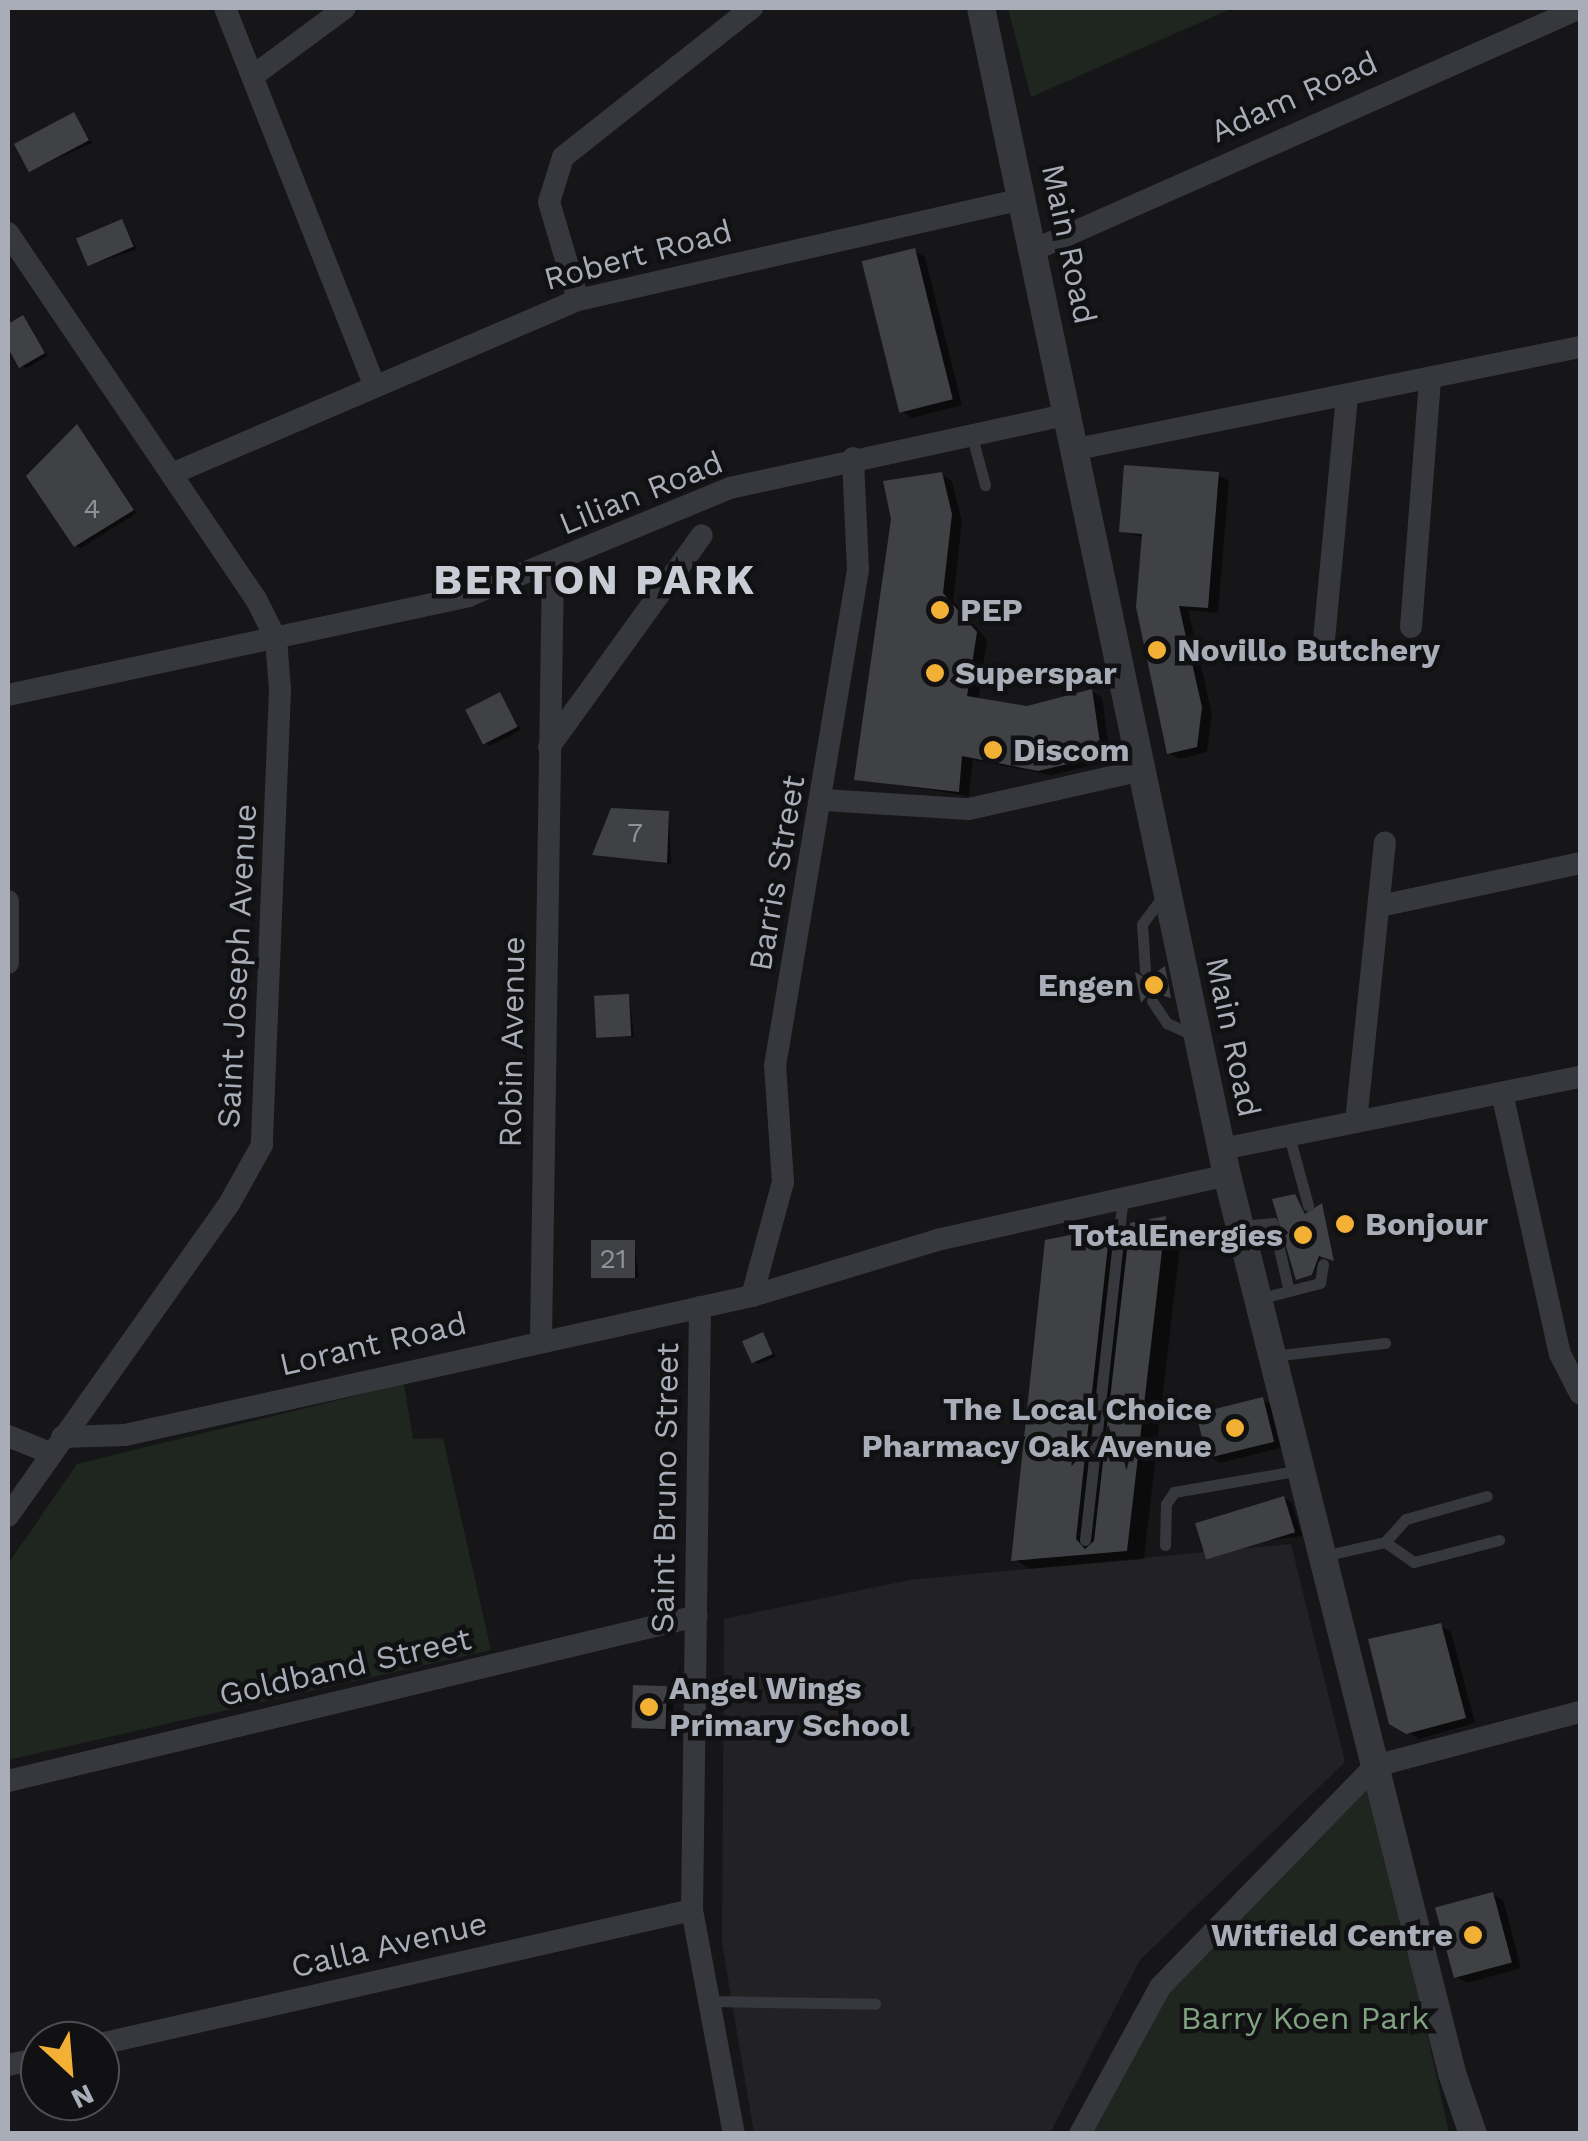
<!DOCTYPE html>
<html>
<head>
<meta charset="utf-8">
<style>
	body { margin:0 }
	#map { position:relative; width:1588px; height:2141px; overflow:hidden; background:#161618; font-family:"Work Sans",sans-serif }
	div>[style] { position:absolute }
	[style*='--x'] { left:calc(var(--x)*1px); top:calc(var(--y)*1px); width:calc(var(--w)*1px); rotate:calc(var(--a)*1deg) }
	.built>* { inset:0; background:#222225 }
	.green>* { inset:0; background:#1e261f }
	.shadow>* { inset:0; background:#0007 }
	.building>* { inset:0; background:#404145; transform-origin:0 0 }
	.service>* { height:11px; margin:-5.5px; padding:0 5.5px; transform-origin:5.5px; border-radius:5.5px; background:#37383d }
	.minor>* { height:22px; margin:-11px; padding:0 11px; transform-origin:11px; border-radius:11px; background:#37383d }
	.tertiary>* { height:28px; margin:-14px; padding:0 14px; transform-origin:14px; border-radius:14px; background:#37383d }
	.dots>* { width:28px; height:28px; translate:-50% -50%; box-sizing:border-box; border:5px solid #111113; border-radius:50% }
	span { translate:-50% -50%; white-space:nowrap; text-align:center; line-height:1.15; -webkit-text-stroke:9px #111113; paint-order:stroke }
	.number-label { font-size:28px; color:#8e929b }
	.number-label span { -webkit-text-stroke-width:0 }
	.street-label { font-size:32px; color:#a8adb8 }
	.poi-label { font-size:32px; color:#a8adb8; font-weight:700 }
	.left { translate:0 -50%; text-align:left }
	.right { translate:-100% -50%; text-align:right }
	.park-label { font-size:32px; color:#7fa381 }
	.district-label { font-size:42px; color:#c9ccd4; font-weight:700; letter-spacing:2.5px }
	.frame { position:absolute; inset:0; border:10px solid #a8adb8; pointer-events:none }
	.north { position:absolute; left:20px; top:2021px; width:100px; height:100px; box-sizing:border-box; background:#111113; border:2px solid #4d4f55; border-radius:50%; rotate:154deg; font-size:28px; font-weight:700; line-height:40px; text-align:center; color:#a8adb8 }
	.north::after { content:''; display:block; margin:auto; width:35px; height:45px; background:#f2b134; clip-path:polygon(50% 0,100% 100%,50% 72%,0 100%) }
</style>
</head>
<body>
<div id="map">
	<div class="built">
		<div style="clip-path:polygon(1291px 1544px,1345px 1762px,1140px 1960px,1050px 2133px,754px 2133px,722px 1943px,724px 1619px,909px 1580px)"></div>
	</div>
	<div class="green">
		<div style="clip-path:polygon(1008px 8px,1233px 8px,1031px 97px)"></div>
		<div style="clip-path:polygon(404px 1384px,413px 1439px,443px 1438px,491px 1650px,8px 1760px,8px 1564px,77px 1464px)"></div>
		<div style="clip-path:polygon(1372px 1784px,1449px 2133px,1092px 2134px,1172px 1988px)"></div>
	</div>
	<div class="shadow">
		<div style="clip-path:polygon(74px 115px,92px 143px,31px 170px)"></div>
		<div style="clip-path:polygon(122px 222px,137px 249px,90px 265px)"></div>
		<div style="clip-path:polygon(914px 251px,925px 257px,962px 405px,912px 418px,902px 411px)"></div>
		<div style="clip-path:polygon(23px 318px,48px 356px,25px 369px,8px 343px,8px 327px)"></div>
		<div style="clip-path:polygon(77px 427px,137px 513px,81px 548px,76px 545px)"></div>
		<div style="clip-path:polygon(941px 474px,952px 481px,962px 521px,953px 601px,987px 640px,978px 701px,1027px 708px,1091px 691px,1102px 697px,1111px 761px,1051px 775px,973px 760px,969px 796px,857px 779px)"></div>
		<div style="clip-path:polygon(1218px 475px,1229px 481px,1218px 613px,1188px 610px,1212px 714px,1207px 752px,1180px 759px,1169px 753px,1144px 538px,1122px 531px)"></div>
		<div style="clip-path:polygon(500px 695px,521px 730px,490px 746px,486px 743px)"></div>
		<div style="clip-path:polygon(669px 813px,671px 864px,596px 854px)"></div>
		<div style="clip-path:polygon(629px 996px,634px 1037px,598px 1035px)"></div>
		<div style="clip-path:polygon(1296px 1197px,1307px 1217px,1323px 1206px,1334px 1259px,1322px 1254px,1313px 1275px,1299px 1279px)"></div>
		<div style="clip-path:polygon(1165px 1219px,1182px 1228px,1144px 1559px,1030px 1569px,1014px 1559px,1047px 1242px,1110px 1230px,1130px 1241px)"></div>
		<div style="clip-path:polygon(634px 1242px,639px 1278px,593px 1276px)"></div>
		<div style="clip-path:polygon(763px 1334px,776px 1357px,758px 1364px,754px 1362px)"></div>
		<div style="clip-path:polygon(1263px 1400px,1274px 1406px,1284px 1447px,1220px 1463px,1209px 1456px)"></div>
		<div style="clip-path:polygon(1284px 1498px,1292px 1503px,1302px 1536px,1207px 1549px,1199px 1544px)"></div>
		<div style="clip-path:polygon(1440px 1626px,1451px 1632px,1475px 1723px,1419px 1739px,1392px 1722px)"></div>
		<div style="clip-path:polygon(666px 1688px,674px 1692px,673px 1732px,634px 1727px)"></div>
		<div style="clip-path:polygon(1492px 1894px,1503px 1900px,1521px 1968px,1467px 1983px,1456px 1977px)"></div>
	</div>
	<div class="building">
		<div style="left:74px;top:112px;width:32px;height:68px;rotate:62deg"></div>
		<div style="left:122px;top:219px;width:30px;height:50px;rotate:67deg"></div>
		<div style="left:915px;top:248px;width:156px;height:55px;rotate:76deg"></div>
		<div style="clip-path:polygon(23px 315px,45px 353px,19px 368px,8px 348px,8px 324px)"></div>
		<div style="clip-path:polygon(77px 424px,134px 510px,74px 547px,26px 476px)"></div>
		<div style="clip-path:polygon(1124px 465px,1219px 472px,1208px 608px,1179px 606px,1202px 707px,1197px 747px,1167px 754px,1136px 607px,1142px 534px,1119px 532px)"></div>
		<div style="clip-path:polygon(942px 472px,952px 514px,943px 593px,977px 632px,967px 696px,1027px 706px,1092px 689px,1102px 756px,1038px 771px,962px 756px,959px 792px,854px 780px,891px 519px,883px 481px)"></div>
		<div style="left:500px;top:692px;width:39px;height:39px;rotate:63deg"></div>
		<div style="clip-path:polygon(611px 808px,669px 811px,667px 863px,592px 855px)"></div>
		<div style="clip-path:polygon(1165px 966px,1171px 998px,1150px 992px,1141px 1003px,1135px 972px,1147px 979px)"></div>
		<div style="left:629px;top:994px;width:42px;height:35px;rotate:87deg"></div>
		<div style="clip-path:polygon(1295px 1194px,1305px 1214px,1322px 1203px,1334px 1261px,1319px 1256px,1312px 1275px,1296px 1280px,1272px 1199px)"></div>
		<div style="clip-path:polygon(1166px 1216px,1127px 1551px,1011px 1561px,1045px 1240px,1110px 1227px,1076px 1539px,1085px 1549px,1094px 1541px,1130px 1223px)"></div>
		<div style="left:591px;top:1240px;width:44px;height:38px"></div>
		<div style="left:763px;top:1332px;width:24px;height:23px;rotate:66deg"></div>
		<div style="left:1263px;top:1397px;width:46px;height:69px;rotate:76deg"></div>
		<div style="left:1284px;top:1496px;width:38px;height:93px;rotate:73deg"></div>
		<div style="clip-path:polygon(1441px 1623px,1466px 1718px,1406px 1734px,1389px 1724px,1368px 1639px)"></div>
		<div style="left:633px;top:1685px;width:34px;height:43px;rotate:2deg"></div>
		<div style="left:1493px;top:1892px;width:73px;height:60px;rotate:75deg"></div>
	</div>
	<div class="service">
		<div style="--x:971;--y:433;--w:54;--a:74.9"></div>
		<div style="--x:1145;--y:970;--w:46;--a:-93.7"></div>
		<div style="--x:1142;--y:924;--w:39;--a:-53"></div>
		<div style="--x:1152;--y:1001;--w:27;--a:56"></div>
		<div style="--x:1167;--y:1023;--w:29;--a:25"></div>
		<div style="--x:1289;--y:1136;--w:72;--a:74.6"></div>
		<div style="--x:1240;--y:1226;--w:33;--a:-5"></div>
		<div style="--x:1273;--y:1223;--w:70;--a:76.8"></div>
		<div style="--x:1258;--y:1299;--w:64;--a:-14.5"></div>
		<div style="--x:1320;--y:1283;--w:19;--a:-81"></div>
		<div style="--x:1272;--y:1356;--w:114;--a:-6.6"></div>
		<div style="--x:1085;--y:1540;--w:344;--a:-83.7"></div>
		<div style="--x:1385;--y:1542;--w:35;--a:35"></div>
		<div style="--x:1414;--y:1562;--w:88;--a:-14.5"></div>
		<div style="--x:1165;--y:1545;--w:41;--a:-88.6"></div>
		<div style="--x:1166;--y:1504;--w:14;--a:-56"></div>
		<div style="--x:1174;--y:1492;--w:129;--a:-9.8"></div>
		<div style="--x:1323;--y:1556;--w:64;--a:-12.7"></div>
		<div style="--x:1385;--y:1542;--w:31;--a:-48"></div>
		<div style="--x:1406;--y:1519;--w:84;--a:-15.9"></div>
		<div style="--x:711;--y:2001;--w:164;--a:1"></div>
	</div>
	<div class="minor">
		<div style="--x:225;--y:8;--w:404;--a:68.4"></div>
		<div style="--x:253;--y:76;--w:114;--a:-36.5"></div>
		<div style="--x:8;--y:233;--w:442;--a:55.9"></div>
		<div style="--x:256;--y:599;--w:45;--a:63.4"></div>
		<div style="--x:276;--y:639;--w:51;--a:85.5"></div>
		<div style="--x:280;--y:690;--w:455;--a:92.3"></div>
		<div style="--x:262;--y:1145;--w:68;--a:119.2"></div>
		<div style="--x:229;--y:1204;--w:382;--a:125.3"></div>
		<div style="--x:1036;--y:249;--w:595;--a:-23.89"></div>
		<div style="--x:578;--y:300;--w:102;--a:-106.5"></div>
		<div style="--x:549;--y:202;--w:47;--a:-72.7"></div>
		<div style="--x:563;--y:157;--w:241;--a:-38.3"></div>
		<div style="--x:1077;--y:449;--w:513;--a:-11.46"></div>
		<div style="--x:174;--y:473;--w:439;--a:-23.2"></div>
		<div style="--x:578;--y:300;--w:457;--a:-12.8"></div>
		<div style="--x:1411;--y:627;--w:250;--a:-85.6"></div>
		<div style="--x:1323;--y:650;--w:256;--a:-84.6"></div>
		<div style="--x:8;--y:695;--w:471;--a:-12.1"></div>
		<div style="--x:468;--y:596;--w:283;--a:-22.4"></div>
		<div style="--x:730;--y:488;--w:347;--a:-12.3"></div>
		<div style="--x:549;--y:747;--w:261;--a:-54.2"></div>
		<div style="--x:824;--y:800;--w:145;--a:3.6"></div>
		<div style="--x:969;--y:809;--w:173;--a:-12.7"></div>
		<div style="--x:8;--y:901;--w:62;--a:90"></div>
		<div style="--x:1380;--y:906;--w:205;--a:-12.1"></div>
		<div style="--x:1502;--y:1093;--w:267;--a:77.5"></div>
		<div style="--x:1560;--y:1354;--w:44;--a:62.9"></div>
		<div style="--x:1356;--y:1122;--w:281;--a:-84.1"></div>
		<div style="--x:1222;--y:1149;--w:365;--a:-11.4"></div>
		<div style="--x:752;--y:1296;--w:118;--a:-74.8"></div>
		<div style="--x:783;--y:1182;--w:116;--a:-93.9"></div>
		<div style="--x:775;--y:1066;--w:503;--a:-80.5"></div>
		<div style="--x:858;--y:570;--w:112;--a:-92.6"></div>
		<div style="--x:700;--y:1307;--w:603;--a:90.76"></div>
		<div style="--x:692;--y:1910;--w:228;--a:79.4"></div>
		<div style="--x:541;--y:1338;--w:774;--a:-89.11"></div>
		<div style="--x:8;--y:1436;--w:45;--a:22"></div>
		<div style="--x:62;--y:1437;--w:63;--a:-1.8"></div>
		<div style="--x:125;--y:1435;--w:642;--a:-12.5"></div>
		<div style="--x:752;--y:1296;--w:193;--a:-16.8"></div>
		<div style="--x:937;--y:1240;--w:297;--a:-12.6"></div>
		<div style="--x:8;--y:1781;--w:708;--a:-13.47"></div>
		<div style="--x:100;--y:2044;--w:607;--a:-12.75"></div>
		<div style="--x:8;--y:2065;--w:33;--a:-12"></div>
		<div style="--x:1080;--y:2134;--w:167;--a:-61.4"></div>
		<div style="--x:1160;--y:1987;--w:308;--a:-45.8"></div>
		<div style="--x:1375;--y:1766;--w:212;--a:-14.8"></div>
	</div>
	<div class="tertiary">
		<div style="--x:981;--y:8;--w:1193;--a:78.1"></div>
		<div style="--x:1227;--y:1175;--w:926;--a:75.93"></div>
		<div style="--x:1452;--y:2073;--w:65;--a:71"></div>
	</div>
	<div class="dots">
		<div style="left:940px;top:610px;background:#f2b134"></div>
		<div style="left:1157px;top:650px;background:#f2b134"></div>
		<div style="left:935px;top:673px;background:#f2b134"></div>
		<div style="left:993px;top:750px;background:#f2b134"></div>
		<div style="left:1154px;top:985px;background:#f2b134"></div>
		<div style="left:1345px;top:1224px;background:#f2b134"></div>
		<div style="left:1303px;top:1235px;background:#f2b134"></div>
		<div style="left:1235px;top:1428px;background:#f2b134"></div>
		<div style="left:649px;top:1707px;background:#f2b134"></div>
		<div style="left:1473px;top:1935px;background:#f2b134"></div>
	</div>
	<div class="number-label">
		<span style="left:92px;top:509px">4</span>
		<span style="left:635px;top:833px">7</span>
		<span style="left:613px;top:1259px">21</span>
	</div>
	<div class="street-label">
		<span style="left:1294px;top:97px;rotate:-24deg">Adam Road</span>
		<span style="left:1069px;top:244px;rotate:78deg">Main Road</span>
		<span style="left:638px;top:255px;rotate:-15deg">Robert Road</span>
		<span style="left:641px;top:493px;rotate:-22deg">Lilian Road</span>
		<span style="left:777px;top:873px;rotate:-80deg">Barris Street</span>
		<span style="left:237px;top:966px;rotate:-87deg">Saint Joseph Avenue</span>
		<span style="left:1233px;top:1037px;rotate:78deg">Main Road</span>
		<span style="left:512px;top:1042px;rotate:-89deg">Robin Avenue</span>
		<span style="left:373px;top:1344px;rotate:-13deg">Lorant Road</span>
		<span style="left:665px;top:1488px;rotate:-89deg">Saint Bruno Street</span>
		<span style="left:345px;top:1667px;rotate:-13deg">Goldband Street</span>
		<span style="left:389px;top:1945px;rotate:-13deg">Calla Avenue</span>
	</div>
	<div class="poi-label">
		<span class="left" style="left:960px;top:610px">PEP</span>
		<span class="left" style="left:1177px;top:650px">Novillo Butchery</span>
		<span class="left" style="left:955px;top:673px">Superspar</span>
		<span class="left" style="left:1013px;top:750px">Discom</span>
		<span class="right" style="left:1134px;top:985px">Engen</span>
		<span class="left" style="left:1365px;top:1224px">Bonjour</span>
		<span class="right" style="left:1283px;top:1235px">TotalEnergies</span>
		<span class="right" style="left:1212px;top:1428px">The Local Choice<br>Pharmacy Oak Avenue</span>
		<span class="left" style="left:669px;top:1707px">Angel Wings<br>Primary School</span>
		<span class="right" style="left:1453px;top:1935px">Witfield Centre</span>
	</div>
	<div class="park-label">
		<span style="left:1305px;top:2018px">Barry Koen Park</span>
	</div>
	<div class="district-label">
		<span style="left:595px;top:580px">BERTON PARK</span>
	</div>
	<div class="frame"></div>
	<div class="north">N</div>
</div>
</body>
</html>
